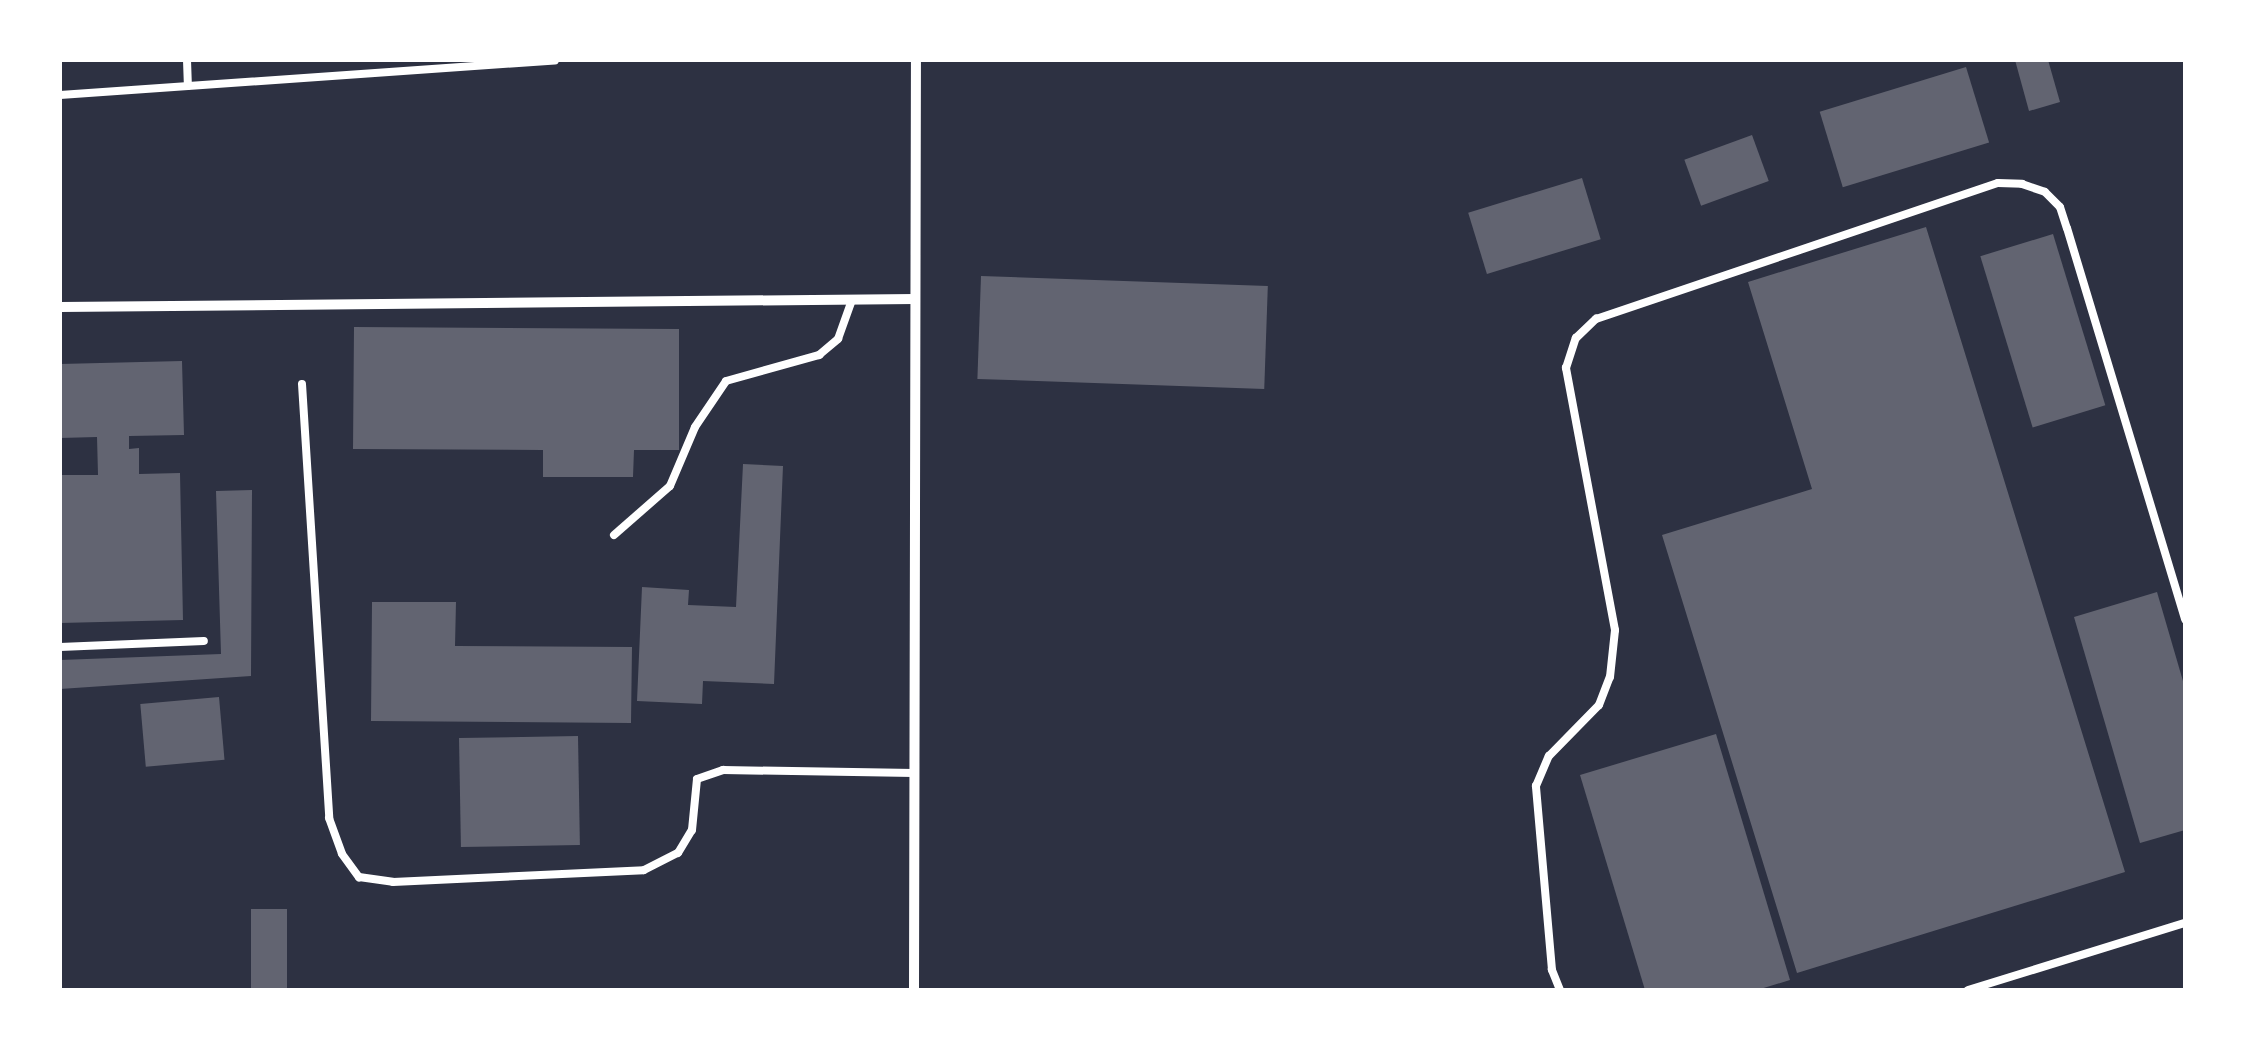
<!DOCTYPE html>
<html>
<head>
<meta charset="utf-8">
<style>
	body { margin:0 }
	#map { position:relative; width:2245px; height:1050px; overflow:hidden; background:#2d3142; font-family:"IBM Plex Sans",sans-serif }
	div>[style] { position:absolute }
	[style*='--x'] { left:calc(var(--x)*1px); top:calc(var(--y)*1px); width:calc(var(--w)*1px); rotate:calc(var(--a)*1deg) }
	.building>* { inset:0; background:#626471; transform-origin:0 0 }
	.service>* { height:8px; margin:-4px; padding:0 4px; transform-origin:4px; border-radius:4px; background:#fff }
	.minor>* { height:10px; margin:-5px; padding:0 5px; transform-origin:5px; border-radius:5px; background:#fff }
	span { translate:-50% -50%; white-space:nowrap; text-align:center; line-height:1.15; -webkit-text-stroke:10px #fff; paint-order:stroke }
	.frame { position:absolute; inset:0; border:62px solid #fff; pointer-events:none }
</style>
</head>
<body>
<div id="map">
	<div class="building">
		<div style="clip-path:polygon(2015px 60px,2048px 60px,2060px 102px,2029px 111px)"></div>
		<div style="left:1966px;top:67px;width:79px;height:153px;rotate:73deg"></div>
		<div style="left:1752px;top:135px;width:49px;height:72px;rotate:70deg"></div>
		<div style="left:1582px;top:178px;width:64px;height:119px;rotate:73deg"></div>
		<div style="clip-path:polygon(1926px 227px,2125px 872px,1797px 973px,1662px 535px,1812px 489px,1748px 282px)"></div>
		<div style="left:2053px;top:234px;width:179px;height:76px;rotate:73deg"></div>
		<div style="left:981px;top:276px;width:287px;height:103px;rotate:2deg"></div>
		<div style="clip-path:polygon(354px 327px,679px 329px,679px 450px,634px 450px,633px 477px,543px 477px,543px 450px,353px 449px)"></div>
		<div style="clip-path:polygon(182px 361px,184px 435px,129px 436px,129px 449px,139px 448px,139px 474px,180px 473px,183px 620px,60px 623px,60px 475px,98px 475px,97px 437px,60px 438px,60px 364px)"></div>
		<div style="clip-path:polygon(743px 464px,783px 466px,774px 684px,703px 681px,702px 704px,637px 701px,642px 587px,689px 590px,688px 605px,736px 607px)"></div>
		<div style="clip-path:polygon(252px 490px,251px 676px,60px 689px,60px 660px,221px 654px,216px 491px)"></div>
		<div style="clip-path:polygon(2157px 592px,2185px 688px,2185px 830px,2140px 843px,2074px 617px)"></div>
		<div style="clip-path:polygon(372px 602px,456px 602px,455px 646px,632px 647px,631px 723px,371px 721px)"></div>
		<div style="left:219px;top:697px;width:63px;height:79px;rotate:85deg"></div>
		<div style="clip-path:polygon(1716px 734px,1790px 980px,1757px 990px,1645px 990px,1580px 775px)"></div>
		<div style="left:578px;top:736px;width:109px;height:119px;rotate:89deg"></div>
		<div style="left:251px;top:909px;width:36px;height:81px"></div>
	</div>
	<div class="service">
		<div style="--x:187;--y:60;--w:26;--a:88"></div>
		<div style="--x:60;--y:95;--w:496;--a:-4"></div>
		<div style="--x:302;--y:384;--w:435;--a:86.4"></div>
		<div style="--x:329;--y:818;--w:38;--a:70"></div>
		<div style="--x:342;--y:854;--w:29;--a:54"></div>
		<div style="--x:359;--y:877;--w:34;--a:8"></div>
		<div style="--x:393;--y:882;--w:251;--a:-2.7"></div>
		<div style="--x:644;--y:870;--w:38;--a:-27"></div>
		<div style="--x:678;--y:853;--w:27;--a:-59"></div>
		<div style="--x:692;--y:830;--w:51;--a:-84.4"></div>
		<div style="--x:697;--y:779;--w:28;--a:-19"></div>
		<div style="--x:723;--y:770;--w:191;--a:0.9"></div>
		<div style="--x:614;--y:535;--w:74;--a:-41.2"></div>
		<div style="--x:670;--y:486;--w:64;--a:-67"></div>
		<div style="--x:695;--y:427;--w:55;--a:-56"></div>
		<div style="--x:726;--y:381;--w:97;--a:-15.6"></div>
		<div style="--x:819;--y:355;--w:25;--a:-40"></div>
		<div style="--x:838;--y:339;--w:41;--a:-70.3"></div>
		<div style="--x:60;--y:647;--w:144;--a:-2.4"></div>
		<div style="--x:1560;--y:990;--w:22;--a:-112"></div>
		<div style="--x:1552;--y:970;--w:185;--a:-95"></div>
		<div style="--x:1536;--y:786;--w:33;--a:-67"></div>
		<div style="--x:1549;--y:756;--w:71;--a:-45.6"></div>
		<div style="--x:1599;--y:705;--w:30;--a:-69"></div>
		<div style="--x:1610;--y:677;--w:47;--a:-83.9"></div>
		<div style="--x:1615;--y:630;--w:267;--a:-100.6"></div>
		<div style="--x:1566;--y:368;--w:32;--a:-72"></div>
		<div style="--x:1576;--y:338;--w:28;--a:-44"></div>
		<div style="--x:1596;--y:319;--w:424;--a:-18.7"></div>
		<div style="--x:1998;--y:183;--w:24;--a:2"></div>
		<div style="--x:2022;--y:184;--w:24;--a:19"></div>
		<div style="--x:2045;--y:192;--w:21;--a:45"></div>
		<div style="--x:2060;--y:207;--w:22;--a:72"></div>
		<div style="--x:2067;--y:228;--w:409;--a:73.2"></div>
		<div style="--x:1968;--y:990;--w:227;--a:-17.2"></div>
	</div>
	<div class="minor">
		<div style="--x:60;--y:307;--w:855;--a:-0.54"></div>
		<div style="--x:914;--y:990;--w:930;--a:-89.88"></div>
	</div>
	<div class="frame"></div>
</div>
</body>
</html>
